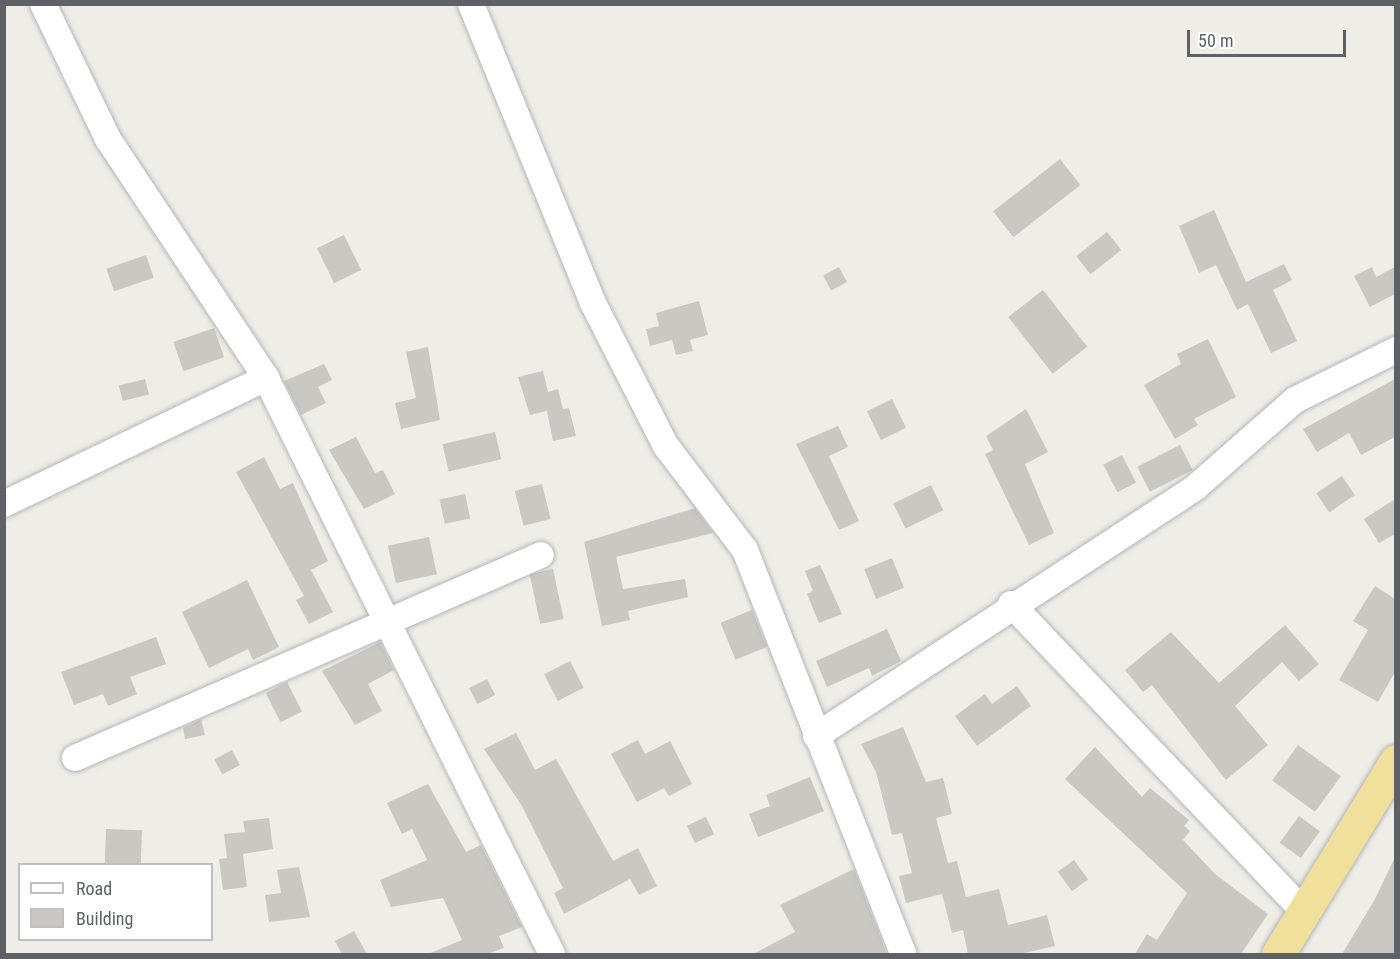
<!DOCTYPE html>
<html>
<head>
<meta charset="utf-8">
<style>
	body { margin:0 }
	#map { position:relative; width:1400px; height:959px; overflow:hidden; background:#eeede6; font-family:"Roboto Condensed",sans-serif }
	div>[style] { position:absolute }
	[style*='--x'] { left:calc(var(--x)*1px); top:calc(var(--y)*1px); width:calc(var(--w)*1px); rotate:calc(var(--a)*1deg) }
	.building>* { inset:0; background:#cac8c3; transform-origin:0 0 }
	.roads { filter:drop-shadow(0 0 2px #b3b6b9) drop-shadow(0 0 2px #b3b6b9) }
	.street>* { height:26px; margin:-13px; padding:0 13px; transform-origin:13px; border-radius:13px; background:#fff }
	.highway>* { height:33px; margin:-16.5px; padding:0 16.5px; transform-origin:16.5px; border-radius:16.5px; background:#f1e09b }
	span { translate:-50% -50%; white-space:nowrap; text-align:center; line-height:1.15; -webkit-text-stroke:6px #fff; paint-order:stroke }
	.frame { position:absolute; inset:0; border:6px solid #5e6165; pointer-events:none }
	.legend { position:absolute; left:18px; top:863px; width:195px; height:78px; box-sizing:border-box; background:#fff; border:2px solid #bfc0c1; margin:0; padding:8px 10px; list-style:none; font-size:18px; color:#5e6165 }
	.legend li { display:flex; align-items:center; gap:12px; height:30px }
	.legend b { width:30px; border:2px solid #bfc0c1 }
	.scale { position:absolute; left:1187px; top:30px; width:159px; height:27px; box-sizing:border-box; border:3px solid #5e6165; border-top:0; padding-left:8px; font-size:18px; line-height:21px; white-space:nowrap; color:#5e6165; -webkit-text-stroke:4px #fff; paint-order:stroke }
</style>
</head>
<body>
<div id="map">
	<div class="building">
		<div style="left:1060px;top:159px;width:33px;height:85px;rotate:52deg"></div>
		<div style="clip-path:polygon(1214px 210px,1246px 282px,1284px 264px,1292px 280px,1273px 290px,1297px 341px,1271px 353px,1248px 304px,1237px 310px,1216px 265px,1199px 273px,1179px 226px)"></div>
		<div style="left:1107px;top:232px;width:23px;height:39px;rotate:52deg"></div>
		<div style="left:344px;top:235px;width:39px;height:30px;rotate:64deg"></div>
		<div style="left:146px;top:255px;width:24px;height:42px;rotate:71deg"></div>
		<div style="left:839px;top:267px;width:17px;height:18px;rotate:62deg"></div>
		<div style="clip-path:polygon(1372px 267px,1376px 277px,1395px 267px,1395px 294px,1370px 307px,1354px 276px)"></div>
		<div style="left:1043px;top:290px;width:72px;height:44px;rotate:52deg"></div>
		<div style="clip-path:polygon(699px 301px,708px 335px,690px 340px,693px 351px,676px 355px,672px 340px,650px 346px,646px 329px,659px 326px,656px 313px)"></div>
		<div style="left:214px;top:328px;width:31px;height:43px;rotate:71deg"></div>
		<div style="clip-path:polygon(1208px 339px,1236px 397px,1194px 419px,1198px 425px,1175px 439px,1144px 385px,1181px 364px,1177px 354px)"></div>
		<div style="clip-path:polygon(428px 347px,440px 420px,401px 429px,395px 403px,416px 398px,406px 352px)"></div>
		<div style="clip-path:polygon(324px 364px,332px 380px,318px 387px,326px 403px,301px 415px,284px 381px)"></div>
		<div style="clip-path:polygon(543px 371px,548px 392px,558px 389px,563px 409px,569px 408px,576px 436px,553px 441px,547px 411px,530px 415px,518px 377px)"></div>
		<div style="left:145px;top:379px;width:16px;height:27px;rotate:76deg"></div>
		<div style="clip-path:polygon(1395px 379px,1395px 437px,1361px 455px,1349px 433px,1317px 452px,1303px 429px)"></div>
		<div style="left:892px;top:399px;width:32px;height:28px;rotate:64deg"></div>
		<div style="clip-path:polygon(1026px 409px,1048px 452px,1025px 464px,1054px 533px,1029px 545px,985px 454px,993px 450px,986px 436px)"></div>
		<div style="clip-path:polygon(838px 426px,848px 447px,829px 456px,859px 521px,839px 530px,796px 444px)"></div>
		<div style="left:495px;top:432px;width:28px;height:54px;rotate:77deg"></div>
		<div style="clip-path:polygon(356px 437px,375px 473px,383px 470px,395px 494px,364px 509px,329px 450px)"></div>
		<div style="left:1180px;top:445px;width:28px;height:48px;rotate:63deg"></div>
		<div style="left:1122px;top:455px;width:31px;height:21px;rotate:63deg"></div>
		<div style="clip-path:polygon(264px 457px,280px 489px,293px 483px,328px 561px,311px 570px,333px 612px,309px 624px,296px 600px,304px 596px,236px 472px)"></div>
		<div style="left:1342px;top:476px;width:23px;height:31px;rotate:56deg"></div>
		<div style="left:542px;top:484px;width:36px;height:28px;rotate:76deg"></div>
		<div style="left:931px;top:485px;width:28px;height:42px;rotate:64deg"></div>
		<div style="left:465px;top:494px;width:25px;height:26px;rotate:78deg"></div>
		<div style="clip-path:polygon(1395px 499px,1395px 534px,1379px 543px,1364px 519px)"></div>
		<div style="clip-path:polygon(695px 508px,713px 533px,616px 557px,623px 589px,685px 579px,688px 597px,628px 611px,630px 620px,602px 626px,584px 542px)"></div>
		<div style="left:429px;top:537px;width:38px;height:42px;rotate:78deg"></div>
		<div style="left:892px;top:558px;width:32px;height:30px;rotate:68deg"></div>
		<div style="clip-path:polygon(820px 565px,842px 614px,819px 623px,807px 594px,813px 591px,805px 571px)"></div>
		<div style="left:553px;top:569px;width:51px;height:24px;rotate:78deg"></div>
		<div style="clip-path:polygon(247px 580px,279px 647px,253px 660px,248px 649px,209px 668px,182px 612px)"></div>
		<div style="clip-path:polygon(1375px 586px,1395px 599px,1395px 672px,1378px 702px,1339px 680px,1368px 630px,1353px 621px)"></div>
		<div style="left:752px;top:610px;width:40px;height:34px;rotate:68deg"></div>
		<div style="clip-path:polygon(1285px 625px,1319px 664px,1299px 681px,1282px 662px,1235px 706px,1268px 745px,1226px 780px,1152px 685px,1143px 692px,1125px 670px,1171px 632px,1219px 683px)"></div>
		<div style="clip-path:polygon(887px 629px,901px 661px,872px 676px,869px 668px,827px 687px,816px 661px)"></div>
		<div style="clip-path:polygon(156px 637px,166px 664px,130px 677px,137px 694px,108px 706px,103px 694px,74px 705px,61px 672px)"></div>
		<div style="clip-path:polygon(380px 642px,394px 670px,368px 684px,382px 711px,355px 725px,322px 671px)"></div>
		<div style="left:570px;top:661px;width:30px;height:29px;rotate:63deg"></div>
		<div style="left:487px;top:679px;width:18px;height:20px;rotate:63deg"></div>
		<div style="left:287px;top:682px;width:33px;height:24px;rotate:63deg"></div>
		<div style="clip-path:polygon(1017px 686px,1031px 706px,977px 746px,955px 716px,985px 694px,992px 704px)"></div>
		<div style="clip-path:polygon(201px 719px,205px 735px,185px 739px,183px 728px)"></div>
		<div style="clip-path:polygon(903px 727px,926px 782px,943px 778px,952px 814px,936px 818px,948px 863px,957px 861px,966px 897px,999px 889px,1008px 925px,1047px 915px,1055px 946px,1020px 954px,968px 954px,963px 930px,952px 933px,942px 894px,906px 903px,899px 876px,912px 873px,902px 833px,892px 835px,876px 772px,861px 744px)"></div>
		<div style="clip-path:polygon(516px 733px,535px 770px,556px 759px,613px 861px,638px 848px,657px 886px,639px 895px,630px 879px,564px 914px,554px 893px,563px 888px,522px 806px,484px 749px)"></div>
		<div style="clip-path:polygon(638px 740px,645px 754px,670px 741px,692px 784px,669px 796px,664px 788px,637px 802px,611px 754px)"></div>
		<div style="left:1298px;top:745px;width:53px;height:44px;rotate:36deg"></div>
		<div style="clip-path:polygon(1095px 747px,1142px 797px,1150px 788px,1189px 820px,1184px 826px,1190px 831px,1183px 840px,1215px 874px,1268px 914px,1241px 954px,1135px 954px,1147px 934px,1157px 940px,1187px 893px,1065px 779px)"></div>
		<div style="left:232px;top:750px;width:17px;height:20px;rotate:62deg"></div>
		<div style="clip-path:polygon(810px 777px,824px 811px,758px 837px,749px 814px,770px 806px,766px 795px)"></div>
		<div style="clip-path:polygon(428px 784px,466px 852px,481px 845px,522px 927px,499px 936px,504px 948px,487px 954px,428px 954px,462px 940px,443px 898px,391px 907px,380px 880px,427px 860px,412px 829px,402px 834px,387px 803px)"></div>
		<div style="left:1299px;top:816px;width:26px;height:33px;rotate:36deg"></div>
		<div style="left:706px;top:817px;width:19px;height:21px;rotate:65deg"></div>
		<div style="clip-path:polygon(269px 818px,273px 849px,243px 854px,247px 887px,223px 890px,219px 859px,227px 858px,224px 834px,245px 832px,243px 821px)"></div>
		<div style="left:106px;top:829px;width:36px;height:35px;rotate:2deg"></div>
		<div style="clip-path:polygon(1395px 857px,1395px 954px,1342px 954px,1375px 899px)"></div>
		<div style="left:1074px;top:860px;width:24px;height:20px;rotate:54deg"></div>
		<div style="clip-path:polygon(299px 867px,310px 917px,269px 922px,265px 895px,281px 893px,277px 870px)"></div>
		<div style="clip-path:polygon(854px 869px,887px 954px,753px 954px,795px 932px,780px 905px)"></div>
		<div style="clip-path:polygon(354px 931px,367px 954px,342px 954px,335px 941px)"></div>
	</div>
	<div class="roads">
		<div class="street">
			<div style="--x:43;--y:4;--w:150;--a:64.3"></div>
			<div style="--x:108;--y:139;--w:287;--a:56.5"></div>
			<div style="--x:266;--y:378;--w:643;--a:63.59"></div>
			<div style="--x:471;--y:4;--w:323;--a:67.8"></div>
			<div style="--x:593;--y:303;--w:161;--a:63"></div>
			<div style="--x:666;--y:446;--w:131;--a:52.8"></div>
			<div style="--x:745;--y:550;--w:434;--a:68.6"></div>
			<div style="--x:4;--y:504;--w:291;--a:-25.7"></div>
			<div style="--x:1011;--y:604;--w:424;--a:46.4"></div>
			<div style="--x:816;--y:736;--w:454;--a:-33.2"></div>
			<div style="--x:1196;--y:487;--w:132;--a:-41.3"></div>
			<div style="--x:1295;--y:400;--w:113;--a:-26.3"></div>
			<div style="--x:75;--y:758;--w:508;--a:-23.54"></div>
		</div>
		<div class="highway">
			<div style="--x:1278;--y:954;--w:226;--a:-58.6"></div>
		</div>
	</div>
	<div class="frame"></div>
	<ul class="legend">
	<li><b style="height:8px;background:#fff"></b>Road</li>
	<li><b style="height:16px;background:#cac8c3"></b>Building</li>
	</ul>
	<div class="scale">50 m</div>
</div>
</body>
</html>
